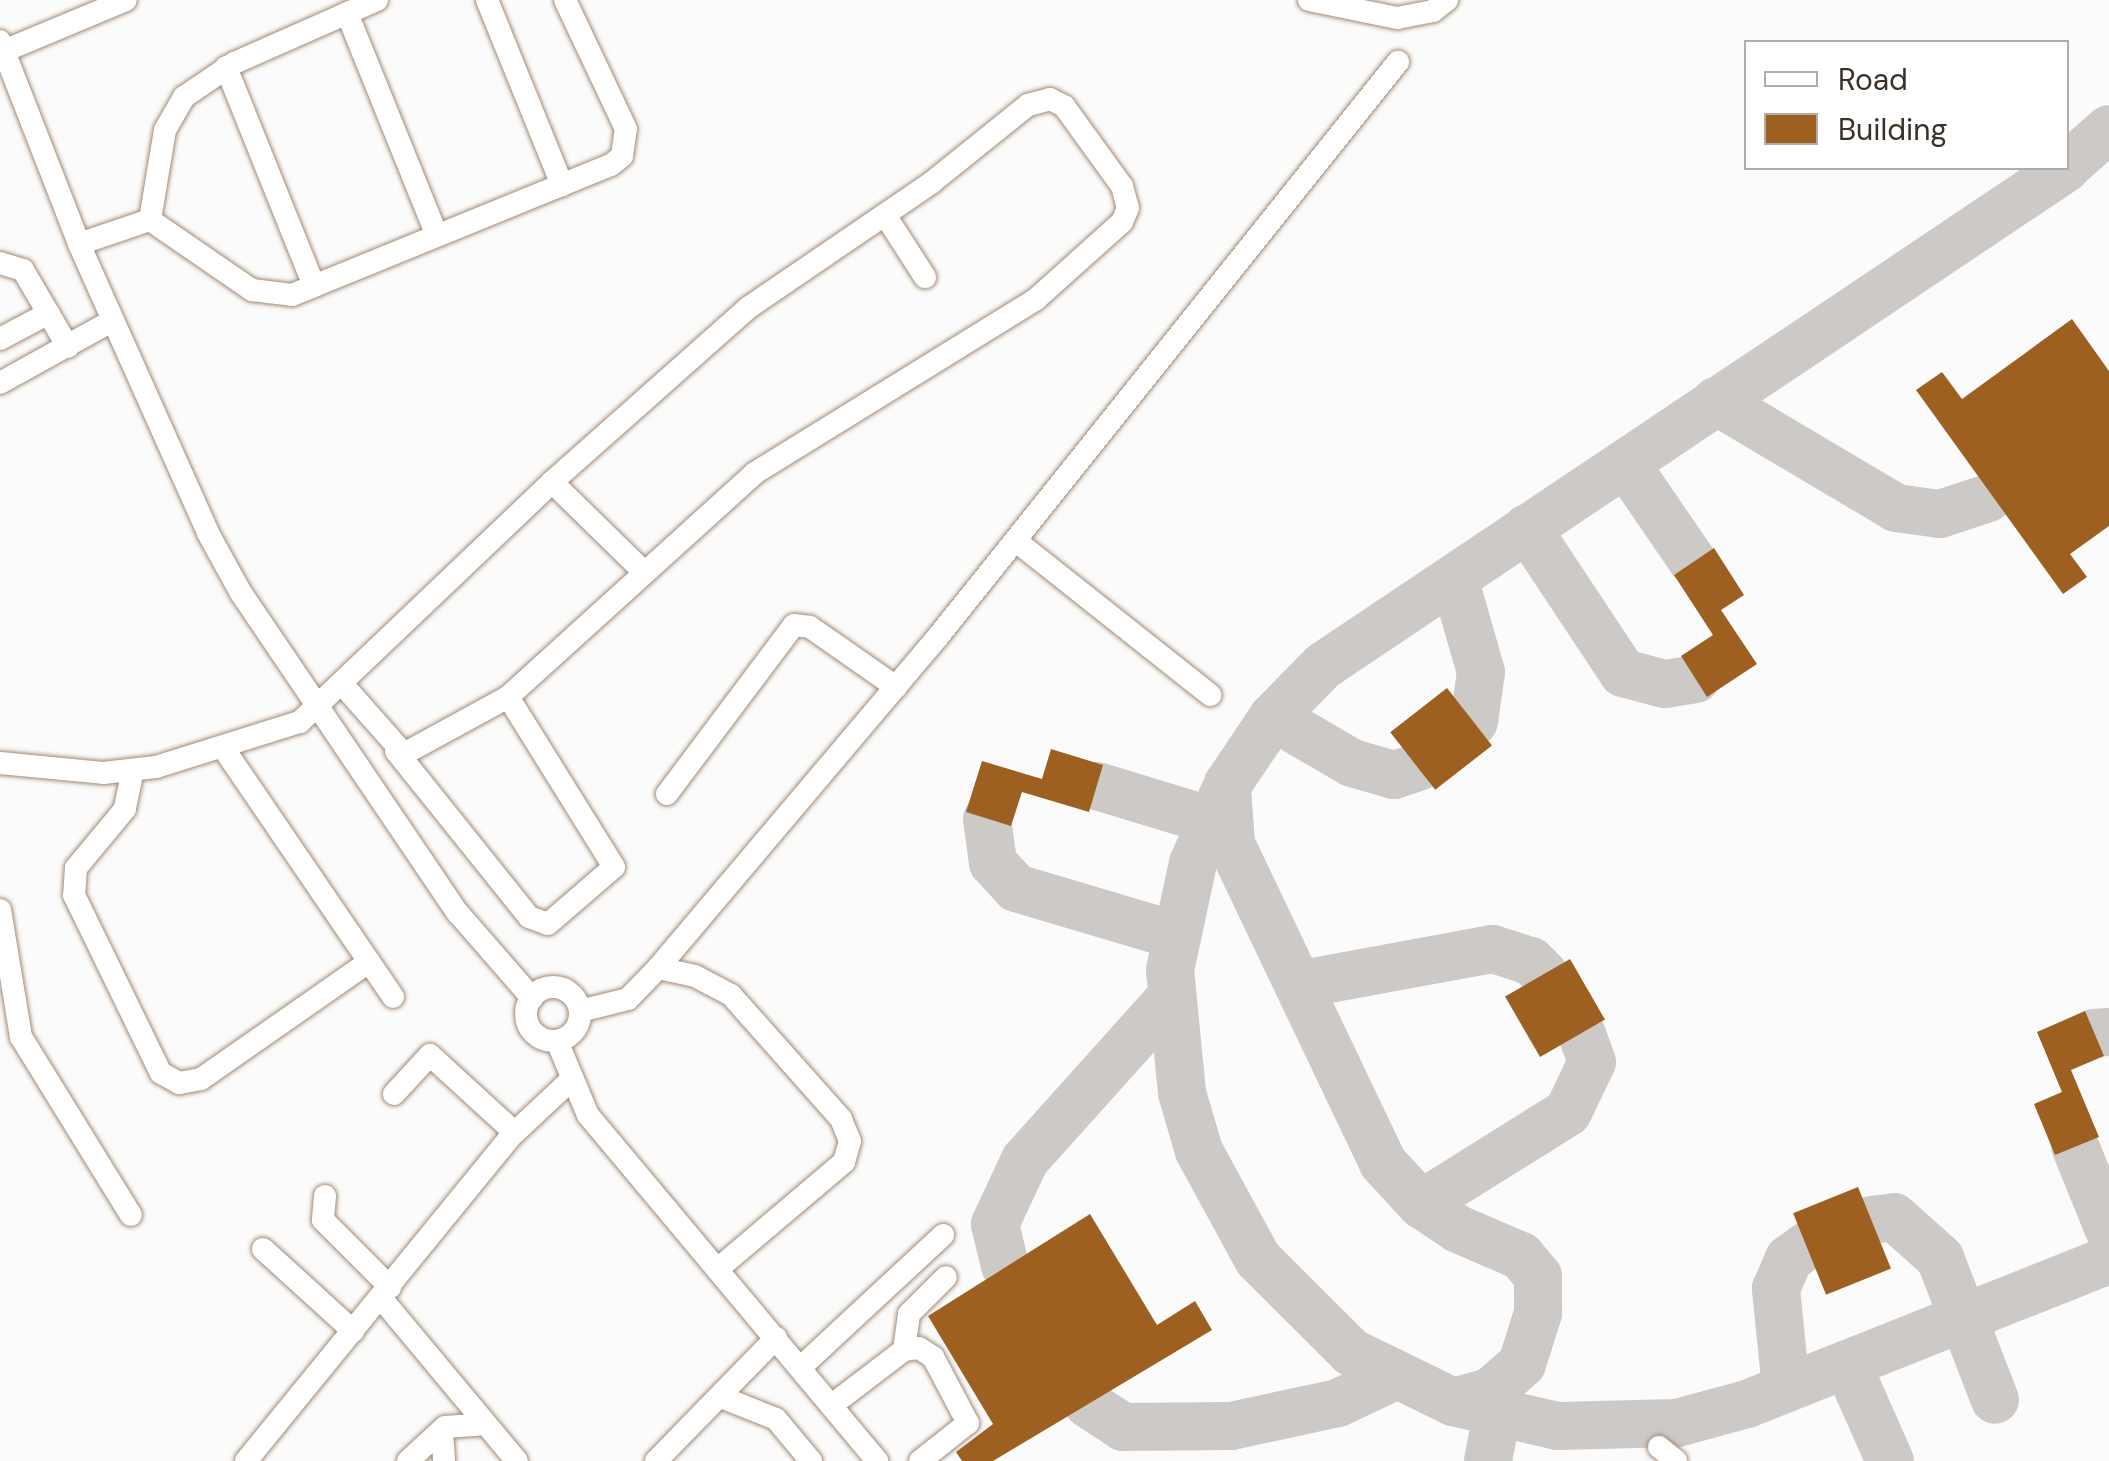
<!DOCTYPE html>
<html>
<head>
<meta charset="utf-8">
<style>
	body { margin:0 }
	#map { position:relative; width:2109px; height:1461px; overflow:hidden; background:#fbfbfb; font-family:"DM Sans",sans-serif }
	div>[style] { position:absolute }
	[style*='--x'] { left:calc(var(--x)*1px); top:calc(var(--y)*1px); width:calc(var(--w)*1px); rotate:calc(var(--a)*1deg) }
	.taxiway>* { height:48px; margin:-24px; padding:0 24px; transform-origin:24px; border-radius:24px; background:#ccc9c6 }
	.building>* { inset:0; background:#9d6021; transform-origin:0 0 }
	.roads { filter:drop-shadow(0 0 2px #a28974) drop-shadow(0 0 2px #a28974) }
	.minor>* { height:22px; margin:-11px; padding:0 11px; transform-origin:11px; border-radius:11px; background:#fff }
	.minor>.ring { margin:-11px; padding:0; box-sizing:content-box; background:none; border:22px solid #fff; border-radius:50% }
	span { translate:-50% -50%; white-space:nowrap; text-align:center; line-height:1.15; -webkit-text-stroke:10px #fff; paint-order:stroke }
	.legend { position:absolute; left:1744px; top:40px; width:325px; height:130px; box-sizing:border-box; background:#fff; border:2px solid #b0aca9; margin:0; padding:12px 18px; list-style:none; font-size:30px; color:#3a3027 }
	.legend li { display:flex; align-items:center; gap:20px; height:50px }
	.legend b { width:50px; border:2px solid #b0aca9 }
</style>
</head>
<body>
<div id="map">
	<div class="taxiway">
		<div style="--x:2066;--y:167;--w:57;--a:-41.5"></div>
		<div style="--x:2066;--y:168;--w:894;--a:146.17"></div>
		<div style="--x:1323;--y:666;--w:71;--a:134.4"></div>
		<div style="--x:1273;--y:717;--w:81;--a:123.9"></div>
		<div style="--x:1228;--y:784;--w:86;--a:113.9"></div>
		<div style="--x:1193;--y:863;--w:109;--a:102.1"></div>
		<div style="--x:1170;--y:970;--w:124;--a:84.4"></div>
		<div style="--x:1182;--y:1093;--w:60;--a:73.7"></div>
		<div style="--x:1199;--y:1151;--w:123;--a:61.4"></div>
		<div style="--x:1258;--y:1259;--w:132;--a:45"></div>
		<div style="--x:1351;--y:1352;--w:114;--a:26.1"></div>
		<div style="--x:1453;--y:1402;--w:108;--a:12.9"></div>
		<div style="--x:1558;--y:1426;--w:119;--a:-1.4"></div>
		<div style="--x:1677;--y:1423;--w:73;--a:-15.2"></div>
		<div style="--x:1747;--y:1404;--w:390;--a:-21.7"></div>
		<div style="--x:1716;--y:401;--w:209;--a:30.7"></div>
		<div style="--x:1896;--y:508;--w:44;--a:7.8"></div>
		<div style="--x:1940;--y:514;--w:51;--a:-18.4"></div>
		<div style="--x:1628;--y:467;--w:115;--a:55.6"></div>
		<div style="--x:1527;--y:528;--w:174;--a:56.5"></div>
		<div style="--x:1623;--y:673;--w:43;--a:14.7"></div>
		<div style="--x:1665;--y:684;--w:31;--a:-9"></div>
		<div style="--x:1454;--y:578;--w:98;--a:74"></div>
		<div style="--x:1481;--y:672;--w:50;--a:98"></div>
		<div style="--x:1273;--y:717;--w:91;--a:30.2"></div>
		<div style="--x:1352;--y:763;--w:44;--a:15.9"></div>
		<div style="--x:1394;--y:775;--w:25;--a:-18"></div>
		<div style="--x:1097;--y:786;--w:120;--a:16.9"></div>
		<div style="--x:1227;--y:788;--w:56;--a:85.9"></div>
		<div style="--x:1231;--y:844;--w:353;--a:64.5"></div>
		<div style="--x:1383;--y:1163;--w:56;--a:47.2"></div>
		<div style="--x:1421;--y:1204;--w:45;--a:34"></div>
		<div style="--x:1458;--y:1229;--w:69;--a:23.2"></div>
		<div style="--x:1521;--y:1256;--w:26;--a:50"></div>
		<div style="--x:1538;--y:1276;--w:37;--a:90"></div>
		<div style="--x:1538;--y:1313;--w:53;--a:107.4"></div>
		<div style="--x:1522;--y:1364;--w:43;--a:138.8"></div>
		<div style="--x:1490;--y:1392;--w:38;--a:165"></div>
		<div style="--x:987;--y:819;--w:44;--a:82.2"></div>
		<div style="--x:993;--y:863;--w:34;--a:47"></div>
		<div style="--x:1016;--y:888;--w:166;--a:16.5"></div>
		<div style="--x:1302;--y:984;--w:194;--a:-10.4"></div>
		<div style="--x:1493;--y:949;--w:40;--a:18"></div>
		<div style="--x:1531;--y:961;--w:18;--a:45"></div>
		<div style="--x:2094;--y:1033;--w:15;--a:-4"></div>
		<div style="--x:2075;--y:1146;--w:91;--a:68"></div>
		<div style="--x:1421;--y:1204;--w:173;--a:-32"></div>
		<div style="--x:1568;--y:1112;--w:55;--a:-64.4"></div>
		<div style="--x:1592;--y:1062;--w:30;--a:-110"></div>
		<div style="--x:1871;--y:1220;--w:23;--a:-7"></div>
		<div style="--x:1894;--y:1217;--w:62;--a:41.7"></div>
		<div style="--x:1940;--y:1258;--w:152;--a:68.8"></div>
		<div style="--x:1005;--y:1266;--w:43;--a:-103.4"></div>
		<div style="--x:995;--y:1224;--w:71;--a:-64.9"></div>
		<div style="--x:1025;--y:1160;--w:220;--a:-48.1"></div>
		<div style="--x:1847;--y:1364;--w:106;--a:66.1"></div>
		<div style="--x:1786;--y:1388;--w:100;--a:-95.8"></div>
		<div style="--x:1776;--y:1289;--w:33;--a:-67"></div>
		<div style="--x:1789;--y:1259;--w:21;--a:-37"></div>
		<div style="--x:1088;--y:1404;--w:42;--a:33.3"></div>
		<div style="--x:1123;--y:1427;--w:108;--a:-0.5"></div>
		<div style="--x:1231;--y:1426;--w:109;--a:-12.1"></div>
		<div style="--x:1338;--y:1403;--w:63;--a:-25.3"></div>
		<div style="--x:1488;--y:1461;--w:48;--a:-79.2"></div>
	</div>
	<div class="building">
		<div style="clip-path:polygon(2072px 319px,2109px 371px,2109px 526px,2070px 554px,2087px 577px,2063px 594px,1916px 390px,1942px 372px,1962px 399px)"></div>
		<div style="clip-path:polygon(1714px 548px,1744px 595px,1721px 610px,1757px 664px,1707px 697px,1681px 656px,1713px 635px,1674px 575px)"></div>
		<div style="left:1447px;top:688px;width:73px;height:72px;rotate:52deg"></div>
		<div style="clip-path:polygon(1051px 749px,1103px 765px,1089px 812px,1022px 792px,1011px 826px,966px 812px,982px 761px,1042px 779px)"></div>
		<div style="left:1570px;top:959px;width:70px;height:75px;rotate:60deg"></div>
		<div style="clip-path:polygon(2085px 1011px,2104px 1056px,2071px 1070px,2099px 1137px,2055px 1155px,2034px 1104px,2062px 1092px,2037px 1032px)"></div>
		<div style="left:1858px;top:1187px;width:88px;height:70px;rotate:68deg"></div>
		<div style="clip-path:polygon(1090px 1214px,1157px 1325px,1195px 1301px,1212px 1330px,993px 1461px,962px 1461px,956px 1452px,993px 1424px,928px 1316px)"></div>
	</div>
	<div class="roads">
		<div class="minor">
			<div style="--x:377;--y:0;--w:156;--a:156.2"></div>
			<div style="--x:234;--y:63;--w:60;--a:145.8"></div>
			<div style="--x:184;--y:97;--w:38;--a:120"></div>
			<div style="--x:165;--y:130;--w:91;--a:99.5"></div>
			<div style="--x:150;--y:220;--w:124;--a:34.5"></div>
			<div style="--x:252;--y:290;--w:40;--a:7.1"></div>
			<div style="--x:292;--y:295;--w:344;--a:-22.2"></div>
			<div style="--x:611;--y:165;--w:14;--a:-39"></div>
			<div style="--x:622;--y:156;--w:27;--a:-82"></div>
			<div style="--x:626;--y:129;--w:143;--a:-115.3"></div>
			<div style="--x:487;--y:0;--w:200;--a:67.9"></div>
			<div style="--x:1309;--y:0;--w:90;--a:11.6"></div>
			<div style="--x:1397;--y:18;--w:37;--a:-11"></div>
			<div style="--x:1433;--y:11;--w:18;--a:-38"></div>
			<div style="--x:347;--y:13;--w:240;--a:68"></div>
			<div style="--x:0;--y:41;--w:218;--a:68.7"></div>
			<div style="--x:79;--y:244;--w:316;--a:65.9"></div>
			<div style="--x:208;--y:533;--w:68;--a:61.2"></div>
			<div style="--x:241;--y:593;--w:387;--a:55.9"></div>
			<div style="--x:458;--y:913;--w:113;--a:49"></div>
			<div style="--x:4;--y:51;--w:132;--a:-22.7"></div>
			<div style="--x:226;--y:67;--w:236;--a:68.1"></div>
			<div style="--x:885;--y:215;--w:74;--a:57.2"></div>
			<div style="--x:79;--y:244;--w:75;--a:-18.7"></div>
			<div style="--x:0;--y:263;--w:24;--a:17"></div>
			<div style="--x:23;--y:270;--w:89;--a:59.7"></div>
			<div style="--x:0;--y:339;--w:55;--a:-28"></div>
			<div style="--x:0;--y:383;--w:128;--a:-29"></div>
			<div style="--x:552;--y:482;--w:129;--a:44.4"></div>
			<div style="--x:1016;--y:541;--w:248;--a:38.4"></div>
			<div style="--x:224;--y:749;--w:300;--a:55.7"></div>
			<div style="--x:396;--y:751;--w:213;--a:51.3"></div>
			<div style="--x:529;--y:917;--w:20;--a:20"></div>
			<div style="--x:548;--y:924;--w:87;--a:-40.8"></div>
			<div style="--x:614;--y:867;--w:200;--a:-121.9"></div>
			<div style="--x:0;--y:763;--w:103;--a:5.5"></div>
			<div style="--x:103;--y:773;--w:53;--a:-6.5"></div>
			<div style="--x:156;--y:767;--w:151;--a:-17.4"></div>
			<div style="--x:300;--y:722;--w:348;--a:-43.6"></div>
			<div style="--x:552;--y:482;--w:262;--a:-41.6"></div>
			<div style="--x:748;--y:308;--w:222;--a:-34.3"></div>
			<div style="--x:931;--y:183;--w:124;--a:-38.8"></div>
			<div style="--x:1028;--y:105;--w:23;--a:-15"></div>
			<div style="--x:1050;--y:99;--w:16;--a:27"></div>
			<div style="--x:1064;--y:106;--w:99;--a:54.1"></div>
			<div style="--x:1122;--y:186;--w:23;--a:75"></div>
			<div style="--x:1128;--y:208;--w:15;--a:113"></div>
			<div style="--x:1122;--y:222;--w:117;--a:138.1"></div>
			<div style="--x:1035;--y:300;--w:329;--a:148.3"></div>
			<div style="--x:755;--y:473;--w:333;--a:137.8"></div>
			<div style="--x:508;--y:697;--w:119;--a:151.3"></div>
			<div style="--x:404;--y:754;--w:92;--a:-131.5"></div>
			<div style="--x:133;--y:770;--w:40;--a:102"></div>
			<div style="--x:125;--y:809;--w:77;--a:129.7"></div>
			<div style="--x:76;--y:868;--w:27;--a:94"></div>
			<div style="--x:74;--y:895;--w:198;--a:64"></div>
			<div style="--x:161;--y:1073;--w:21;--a:29"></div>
			<div style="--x:179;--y:1083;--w:22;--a:-10"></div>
			<div style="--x:201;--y:1079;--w:205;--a:-34.9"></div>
			<div style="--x:667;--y:794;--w:211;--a:-53.1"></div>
			<div style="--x:794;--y:625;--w:16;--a:7"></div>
			<div style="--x:810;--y:627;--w:105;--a:34.9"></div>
			<div style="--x:0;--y:910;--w:129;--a:80.6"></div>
			<div style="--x:21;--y:1037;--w:209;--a:58.3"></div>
			<div style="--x:658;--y:968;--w:38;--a:12"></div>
			<div style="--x:695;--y:976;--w:41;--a:27.8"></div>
			<div style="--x:731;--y:995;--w:166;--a:48.4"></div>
			<div style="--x:841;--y:1119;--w:24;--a:68"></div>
			<div style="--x:850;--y:1141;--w:22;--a:106"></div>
			<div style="--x:844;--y:1162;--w:165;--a:139.7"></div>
			<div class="ring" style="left:526px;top:987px;width:32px;height:32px"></div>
			<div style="--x:580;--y:1011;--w:49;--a:-14"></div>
			<div style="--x:628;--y:999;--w:43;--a:-45.9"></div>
			<div style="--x:658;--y:968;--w:432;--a:-49.8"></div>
			<div style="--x:937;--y:638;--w:738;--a:-51.33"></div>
			<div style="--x:557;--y:1041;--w:80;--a:67.3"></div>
			<div style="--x:588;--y:1115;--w:451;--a:50.1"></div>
			<div style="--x:394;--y:1094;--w:53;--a:-47.3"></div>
			<div style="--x:430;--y:1055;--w:114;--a:42.5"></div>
			<div style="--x:325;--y:1196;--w:24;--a:95"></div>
			<div style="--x:323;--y:1220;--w:95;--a:45"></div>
			<div style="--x:263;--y:1249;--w:122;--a:42.3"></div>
			<div style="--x:381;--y:1298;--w:212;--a:50.2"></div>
			<div style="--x:904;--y:1350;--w:36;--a:-82"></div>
			<div style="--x:909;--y:1314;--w:52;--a:-45"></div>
			<div style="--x:801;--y:1367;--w:194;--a:-42.9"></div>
			<div style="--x:721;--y:1397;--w:59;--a:21.8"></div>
			<div style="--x:776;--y:1419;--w:55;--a:50.2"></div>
			<div style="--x:832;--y:1405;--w:91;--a:-37.4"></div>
			<div style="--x:904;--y:1350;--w:15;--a:-8"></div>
			<div style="--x:919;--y:1348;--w:17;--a:33"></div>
			<div style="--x:933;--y:1357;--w:75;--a:62.1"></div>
			<div style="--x:968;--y:1423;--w:61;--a:141.6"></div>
			<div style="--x:442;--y:1431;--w:30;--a:86"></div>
			<div style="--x:1659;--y:1447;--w:22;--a:39"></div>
			<div style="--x:246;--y:1461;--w:417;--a:-50.8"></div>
			<div style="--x:509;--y:1138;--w:85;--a:-43.1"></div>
			<div style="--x:408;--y:1461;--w:50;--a:-42.6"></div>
			<div style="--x:445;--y:1427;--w:39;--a:-4"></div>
			<div style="--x:656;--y:1461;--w:172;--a:-45.7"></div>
		</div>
	</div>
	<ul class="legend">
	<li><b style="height:12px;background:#fff"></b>Road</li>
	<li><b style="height:28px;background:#9d6021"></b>Building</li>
	</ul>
</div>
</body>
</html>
